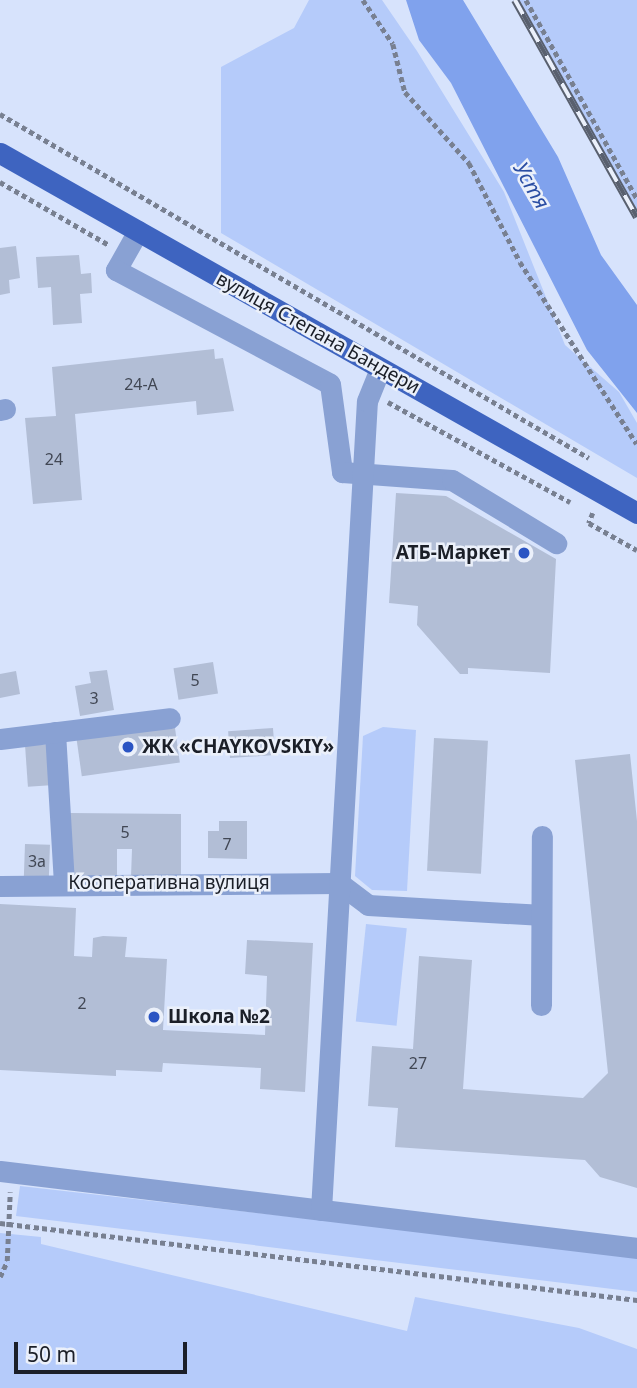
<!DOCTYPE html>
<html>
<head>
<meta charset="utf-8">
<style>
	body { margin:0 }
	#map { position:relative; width:637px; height:1388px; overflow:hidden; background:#d7e3fc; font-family:"Noto Sans",sans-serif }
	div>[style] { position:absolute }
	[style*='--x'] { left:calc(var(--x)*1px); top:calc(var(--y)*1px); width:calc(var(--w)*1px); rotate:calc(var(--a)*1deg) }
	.green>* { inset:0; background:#b5cbfa; transform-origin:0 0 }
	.water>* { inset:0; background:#80a2ed }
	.building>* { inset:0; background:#b2bed6; transform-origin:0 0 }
	.path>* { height:4.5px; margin-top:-2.25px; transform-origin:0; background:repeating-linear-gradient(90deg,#788091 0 5px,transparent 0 8.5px) }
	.minor>* { height:21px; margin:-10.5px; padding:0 10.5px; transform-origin:10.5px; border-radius:10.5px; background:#89a1d3 }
	.major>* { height:21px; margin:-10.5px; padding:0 10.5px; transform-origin:10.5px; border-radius:10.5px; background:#3e64c0 }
	.rail>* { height:8px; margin-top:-4px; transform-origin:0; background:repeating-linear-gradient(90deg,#ebf0fa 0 16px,#59606e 0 32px); box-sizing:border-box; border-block:2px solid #59606e }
	.dots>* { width:19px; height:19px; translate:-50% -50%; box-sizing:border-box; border:4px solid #ebf0fa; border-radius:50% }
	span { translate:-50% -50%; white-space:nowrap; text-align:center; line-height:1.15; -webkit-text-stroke:5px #ebf0fa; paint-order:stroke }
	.number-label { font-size:16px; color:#414754 }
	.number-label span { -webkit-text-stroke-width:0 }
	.street-label { font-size:19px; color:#1b1f28 }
	.poi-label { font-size:19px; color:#1b1f28; font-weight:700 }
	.right { translate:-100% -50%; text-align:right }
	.left { translate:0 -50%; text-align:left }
	.water-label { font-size:21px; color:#2a4da3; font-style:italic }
	.scale { position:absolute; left:14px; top:1342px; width:173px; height:32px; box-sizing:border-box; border:4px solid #1b1f28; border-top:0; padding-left:9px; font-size:21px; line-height:24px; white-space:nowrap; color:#1b1f28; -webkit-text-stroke:5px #ebf0fa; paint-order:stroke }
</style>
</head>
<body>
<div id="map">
	<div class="green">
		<div style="clip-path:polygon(309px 0,382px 0,417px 51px,504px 192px,565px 345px,619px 392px,637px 423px,637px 478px,221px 233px,221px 67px,294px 28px)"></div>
		<div style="clip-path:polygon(515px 0,637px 0,637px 217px)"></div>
		<div style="clip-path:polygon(383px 727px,416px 730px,407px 891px,372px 890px,355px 876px,363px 736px)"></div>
		<div style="left:366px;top:924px;width:41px;height:98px;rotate:6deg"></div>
		<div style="clip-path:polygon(20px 1186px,637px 1256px,637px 1292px,16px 1216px)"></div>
		<div style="clip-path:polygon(0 1233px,41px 1237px,41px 1244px,407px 1331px,415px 1297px,579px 1328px,637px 1349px,637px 1388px,0 1388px)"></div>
	</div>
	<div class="water">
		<div style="clip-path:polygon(406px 0,463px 0,558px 157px,601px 255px,637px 305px,637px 413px,587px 350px,451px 83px,419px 40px)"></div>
	</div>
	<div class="building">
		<div style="clip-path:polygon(16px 246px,20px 278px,9px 280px,10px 293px,0 295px,0 248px)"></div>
		<div style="clip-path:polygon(79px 255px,81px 274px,91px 273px,92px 293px,80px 294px,82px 323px,53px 325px,51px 287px,38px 288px,36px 257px)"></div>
		<div style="clip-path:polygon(214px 349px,215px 359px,223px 358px,234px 411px,197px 415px,196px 401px,75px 414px,82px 500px,33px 504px,25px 418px,56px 416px,52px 367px)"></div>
		<div style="clip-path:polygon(396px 493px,446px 496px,556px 559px,550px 673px,468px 668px,468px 674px,460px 674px,417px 625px,418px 606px,389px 603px)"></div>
		<div style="left:213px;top:662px;width:32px;height:40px;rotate:81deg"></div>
		<div style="clip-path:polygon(107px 670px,114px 710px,80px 716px,75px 686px,91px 683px,89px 672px)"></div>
		<div style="clip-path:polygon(16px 671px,20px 694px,0 698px,0 674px)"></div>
		<div style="left:174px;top:721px;width:42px;height:99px;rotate:82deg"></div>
		<div style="left:273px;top:728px;width:27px;height:45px;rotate:86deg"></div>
		<div style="left:434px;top:738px;width:54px;height:133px;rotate:3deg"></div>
		<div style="left:51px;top:744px;width:41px;height:26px;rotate:86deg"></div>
		<div style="clip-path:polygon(630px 754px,637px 821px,637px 1188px,600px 1177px,585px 1160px,395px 1147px,398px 1108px,368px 1106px,372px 1046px,413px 1049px,419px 956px,472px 960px,463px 1089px,583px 1098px,608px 1073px,575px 760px)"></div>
		<div style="clip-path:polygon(70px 813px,181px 814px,181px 877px,131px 877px,132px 849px,117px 849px,117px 876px,69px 876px)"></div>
		<div style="clip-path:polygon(219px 821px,247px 821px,247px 859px,208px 858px,208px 831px,219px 831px)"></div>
		<div style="left:25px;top:844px;width:25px;height:34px;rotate:2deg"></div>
		<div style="clip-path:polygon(0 904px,76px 908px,74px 956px,92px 957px,93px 938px,103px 936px,127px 937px,125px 957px,167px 959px,163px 1030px,265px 1035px,267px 976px,245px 974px,247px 940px,313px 943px,305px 1092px,260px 1089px,261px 1068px,163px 1063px,162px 1072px,116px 1070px,116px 1076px,0 1070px)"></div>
	</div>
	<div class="path">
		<div style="--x:363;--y:0;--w:53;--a:55.7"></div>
		<div style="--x:393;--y:44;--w:49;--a:76"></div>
		<div style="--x:405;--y:92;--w:96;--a:48"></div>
		<div style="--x:469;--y:163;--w:111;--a:62.7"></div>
		<div style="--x:520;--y:262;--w:216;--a:57.3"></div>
		<div style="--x:526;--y:0;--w:228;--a:60.8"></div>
		<div style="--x:0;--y:114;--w:682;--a:30.29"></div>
		<div style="--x:0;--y:182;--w:126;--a:30"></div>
		<div style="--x:388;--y:402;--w:208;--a:28.8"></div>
		<div style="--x:593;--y:513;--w:11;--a:112"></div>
		<div style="--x:589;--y:523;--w:55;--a:29.4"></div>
		<div style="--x:0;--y:1223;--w:642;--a:6.89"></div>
		<div style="--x:0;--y:1277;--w:17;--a:-66"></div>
		<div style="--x:7;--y:1261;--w:69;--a:-87.5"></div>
	</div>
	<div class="minor">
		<div style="--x:138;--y:231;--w:45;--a:119.4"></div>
		<div style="--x:116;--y:270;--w:242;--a:28"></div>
		<div style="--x:330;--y:384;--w:89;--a:82.2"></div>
		<div style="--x:342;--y:472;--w:110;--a:4.2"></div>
		<div style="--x:452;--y:480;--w:122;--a:31.2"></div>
		<div style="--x:0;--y:410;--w:5;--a:-11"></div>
		<div style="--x:55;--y:732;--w:151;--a:86.6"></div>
		<div style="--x:0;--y:739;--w:171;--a:-7"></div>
		<div style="--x:339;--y:883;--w:36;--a:37"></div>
		<div style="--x:368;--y:905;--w:171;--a:3.3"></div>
		<div style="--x:0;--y:886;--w:339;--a:-0.5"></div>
		<div style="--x:541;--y:1005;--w:169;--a:-89.7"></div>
		<div style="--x:0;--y:1171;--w:642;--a:6.89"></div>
		<div style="--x:321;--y:1210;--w:810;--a:-86.75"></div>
		<div style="--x:367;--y:401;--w:35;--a:-68"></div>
	</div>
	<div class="major">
		<div style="--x:0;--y:153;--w:732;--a:29.47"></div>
	</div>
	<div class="rail">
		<div style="--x:515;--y:0;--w:249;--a:60.7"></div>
	</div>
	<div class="dots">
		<div style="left:524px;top:553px;background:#2a54c3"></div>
		<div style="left:128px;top:747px;background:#2a54c3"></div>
		<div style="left:154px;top:1017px;background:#2a54c3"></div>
	</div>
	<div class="number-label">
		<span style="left:141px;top:384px">24-А</span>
		<span style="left:54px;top:459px">24</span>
		<span style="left:195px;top:680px">5</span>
		<span style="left:94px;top:698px">3</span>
		<span style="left:125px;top:832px">5</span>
		<span style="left:227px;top:844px">7</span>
		<span style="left:37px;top:861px">3а</span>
		<span style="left:82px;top:1003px">2</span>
		<span style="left:418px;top:1063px">27</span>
	</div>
	<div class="street-label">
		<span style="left:318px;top:333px;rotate:29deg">вулиця Степана Бандери</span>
		<span style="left:169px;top:883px">Кооперативна вулиця</span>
	</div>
	<div class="poi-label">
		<span class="right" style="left:510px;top:553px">АТБ-Маркет</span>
		<span class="left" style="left:142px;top:747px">ЖК «CHAYKOVSKIY»</span>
		<span class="left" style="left:168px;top:1017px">Школа №2</span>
	</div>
	<div class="water-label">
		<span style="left:532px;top:185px;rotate:60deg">Устя</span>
	</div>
	<div class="scale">50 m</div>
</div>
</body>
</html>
